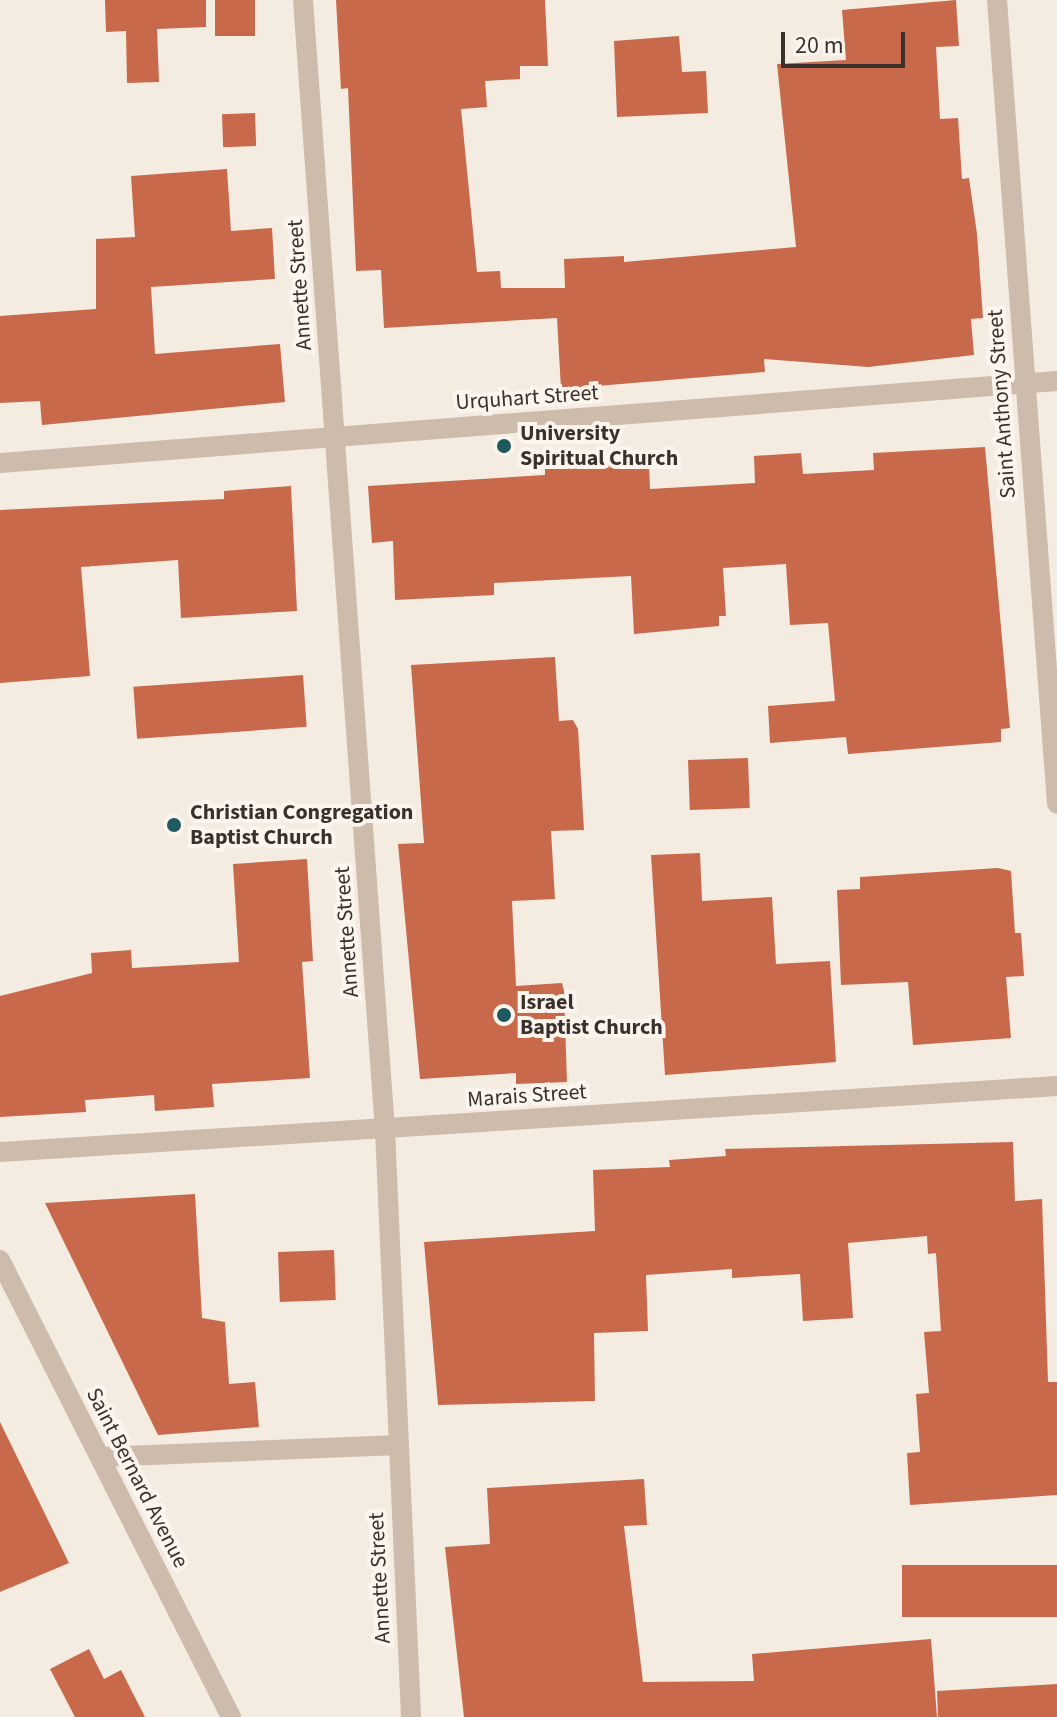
<!DOCTYPE html>
<html>
<head>
<meta charset="utf-8">
<style>
	body { margin:0 }
	#map { position:relative; width:1057px; height:1717px; overflow:hidden; background:#f4ebe1; font-family:"Source Sans 3",sans-serif }
	div>[style] { position:absolute }
	[style*='--x'] { left:calc(var(--x)*1px); top:calc(var(--y)*1px); width:calc(var(--w)*1px); rotate:calc(var(--a)*1deg) }
	.building>* { inset:0; background:#c8694b; transform-origin:0 0 }
	.minor>* { height:20px; margin:-10px; padding:0 10px; transform-origin:10px; border-radius:10px; background:#cdbbac }
	.dots>* { width:22px; height:22px; translate:-50% -50%; box-sizing:border-box; border:4px solid #fbf5ee; border-radius:50% }
	span { translate:-50% -50%; white-space:nowrap; text-align:center; line-height:1.15; -webkit-text-stroke:8px #fbf5ee; paint-order:stroke }
	.street-label { font-size:22px; color:#3b302b }
	.poi-label { font-size:22px; color:#3b302b; font-weight:700 }
	.left { translate:0 -50%; text-align:left }
	.scale { position:absolute; left:781px; top:32px; width:124px; height:36px; box-sizing:border-box; border:4px solid #3b302b; border-top:0; padding-left:10px; font-size:24px; line-height:28px; white-space:nowrap; color:#3b302b; -webkit-text-stroke:6px #fbf5ee; paint-order:stroke }
</style>
</head>
<body>
<div id="map">
	<div class="building">
		<div style="clip-path:polygon(105px 0,206px 0,206px 27px,157px 29px,159px 82px,127px 83px,126px 31px,106px 32px)"></div>
		<div style="left:215px;top:0;width:40px;height:36px"></div>
		<div style="clip-path:polygon(336px 0,545px 0,548px 66px,520px 66px,520px 79px,485px 81px,487px 107px,461px 109px,477px 272px,500px 271px,501px 288px,565px 288px,564px 259px,624px 256px,624px 262px,796px 247px,777px 64px,846px 60px,842px 10px,956px 0,959px 46px,936px 47px,940px 119px,958px 118px,962px 179px,969px 178px,977px 234px,983px 318px,971px 319px,974px 355px,868px 367px,764px 359px,765px 372px,561px 389px,557px 318px,384px 328px,381px 270px,356px 271px,348px 88px,341px 89px)"></div>
		<div style="clip-path:polygon(679px 36px,682px 72px,706px 71px,708px 113px,617px 117px,614px 41px)"></div>
		<div style="left:255px;top:113px;width:33px;height:33px;rotate:88deg"></div>
		<div style="clip-path:polygon(227px 169px,231px 231px,272px 228px,275px 279px,151px 287px,155px 354px,280px 344px,285px 402px,42px 425px,40px 401px,0 403px,0 316px,96px 309px,96px 239px,135px 237px,131px 176px)"></div>
		<div style="clip-path:polygon(985px 447px,1010px 728px,1001px 729px,1001px 742px,848px 754px,846px 737px,770px 743px,768px 706px,835px 701px,828px 623px,790px 625px,786px 564px,723px 568px,726px 616px,719px 616px,719px 626px,634px 634px,631px 576px,494px 583px,494px 595px,395px 600px,393px 541px,372px 543px,368px 486px,545px 475px,545px 467px,587px 465px,649px 465px,650px 489px,755px 483px,754px 456px,801px 453px,803px 474px,874px 470px,873px 453px)"></div>
		<div style="clip-path:polygon(291px 486px,297px 611px,181px 618px,178px 560px,81px 567px,90px 676px,0 683px,0 510px,224px 499px,224px 491px)"></div>
		<div style="clip-path:polygon(555px 657px,559px 721px,573px 720px,578px 729px,584px 830px,551px 831px,555px 899px,512px 901px,516px 986px,562px 983px,564px 991px,567px 1082px,516px 1084px,516px 1073px,420px 1079px,398px 844px,424px 843px,411px 665px)"></div>
		<div style="left:303px;top:675px;width:52px;height:170px;rotate:86deg"></div>
		<div style="left:748px;top:758px;width:50px;height:60px;rotate:88deg"></div>
		<div style="clip-path:polygon(700px 853px,702px 901px,772px 897px,776px 964px,830px 961px,836px 1062px,665px 1075px,651px 855px)"></div>
		<div style="clip-path:polygon(307px 859px,313px 961px,302px 962px,310px 1078px,212px 1084px,214px 1107px,155px 1111px,154px 1095px,85px 1100px,86px 1112px,0 1117px,0 996px,92px 973px,91px 953px,131px 950px,132px 968px,239px 962px,233px 864px)"></div>
		<div style="clip-path:polygon(998px 868px,1011px 871px,1015px 933px,1021px 933px,1024px 976px,1006px 977px,1011px 1038px,913px 1045px,908px 982px,841px 985px,837px 890px,860px 889px,860px 877px)"></div>
		<div style="clip-path:polygon(1013px 1142px,1015px 1201px,1042px 1199px,1048px 1382px,1057px 1382px,1057px 1495px,910px 1505px,907px 1453px,920px 1452px,916px 1394px,929px 1393px,924px 1332px,941px 1331px,936px 1253px,928px 1254px,927px 1236px,848px 1243px,853px 1318px,803px 1321px,800px 1274px,732px 1278px,732px 1269px,646px 1275px,648px 1331px,594px 1333px,595px 1401px,438px 1405px,424px 1242px,595px 1231px,593px 1170px,670px 1167px,669px 1160px,726px 1156px,725px 1149px)"></div>
		<div style="clip-path:polygon(195px 1194px,202px 1318px,225px 1322px,229px 1384px,255px 1382px,259px 1427px,158px 1435px,45px 1203px)"></div>
		<div style="left:334px;top:1250px;width:50px;height:56px;rotate:88deg"></div>
		<div style="clip-path:polygon(0 1422px,69px 1563px,0 1592px)"></div>
		<div style="clip-path:polygon(644px 1479px,647px 1525px,624px 1526px,643px 1682px,754px 1681px,752px 1654px,931px 1639px,937px 1717px,464px 1717px,445px 1547px,490px 1544px,487px 1488px)"></div>
		<div style="left:1057px;top:1565px;width:52px;height:155px;rotate:90deg"></div>
		<div style="clip-path:polygon(89px 1649px,104px 1679px,121px 1670px,145px 1717px,75px 1717px,50px 1669px)"></div>
		<div style="clip-path:polygon(1057px 1684px,1057px 1717px,938px 1717px,937px 1691px)"></div>
	</div>
	<div class="minor">
		<div style="--x:303;--y:0;--w:1133;--a:85.85"></div>
		<div style="--x:385;--y:1130;--w:588;--a:87.46"></div>
		<div style="--x:997;--y:0;--w:806;--a:85.73"></div>
		<div style="--x:0;--y:463;--w:1060;--a:-4.44"></div>
		<div style="--x:0;--y:1152;--w:1059;--a:-3.57"></div>
		<div style="--x:0;--y:1260;--w:512;--a:63.18"></div>
		<div style="--x:100;--y:1457;--w:299;--a:-2.3"></div>
	</div>
	<div class="dots">
		<div style="left:504px;top:446px;background:#1f5a5e"></div>
		<div style="left:174px;top:825px;background:#1f5a5e"></div>
		<div style="left:504px;top:1015px;background:#1f5a5e"></div>
	</div>
	<div class="street-label">
		<span style="left:300px;top:285px;rotate:-94deg">Annette Street</span>
		<span style="left:527px;top:398px;rotate:-4deg">Urquhart Street</span>
		<span style="left:1002px;top:404px;rotate:-94deg">Saint Anthony Street</span>
		<span style="left:347px;top:932px;rotate:-94deg">Annette Street</span>
		<span style="left:527px;top:1096px;rotate:-4deg">Marais Street</span>
		<span style="left:137px;top:1478px;rotate:63deg">Saint Bernard Avenue</span>
		<span style="left:380px;top:1578px;rotate:-93deg">Annette Street</span>
	</div>
	<div class="poi-label">
		<span class="left" style="left:520px;top:446px">University<br>Spiritual Church</span>
		<span class="left" style="left:190px;top:825px">Christian Congregation<br>Baptist Church</span>
		<span class="left" style="left:520px;top:1015px">Israel<br>Baptist Church</span>
	</div>
	<div class="scale">20 m</div>
</div>
</body>
</html>
